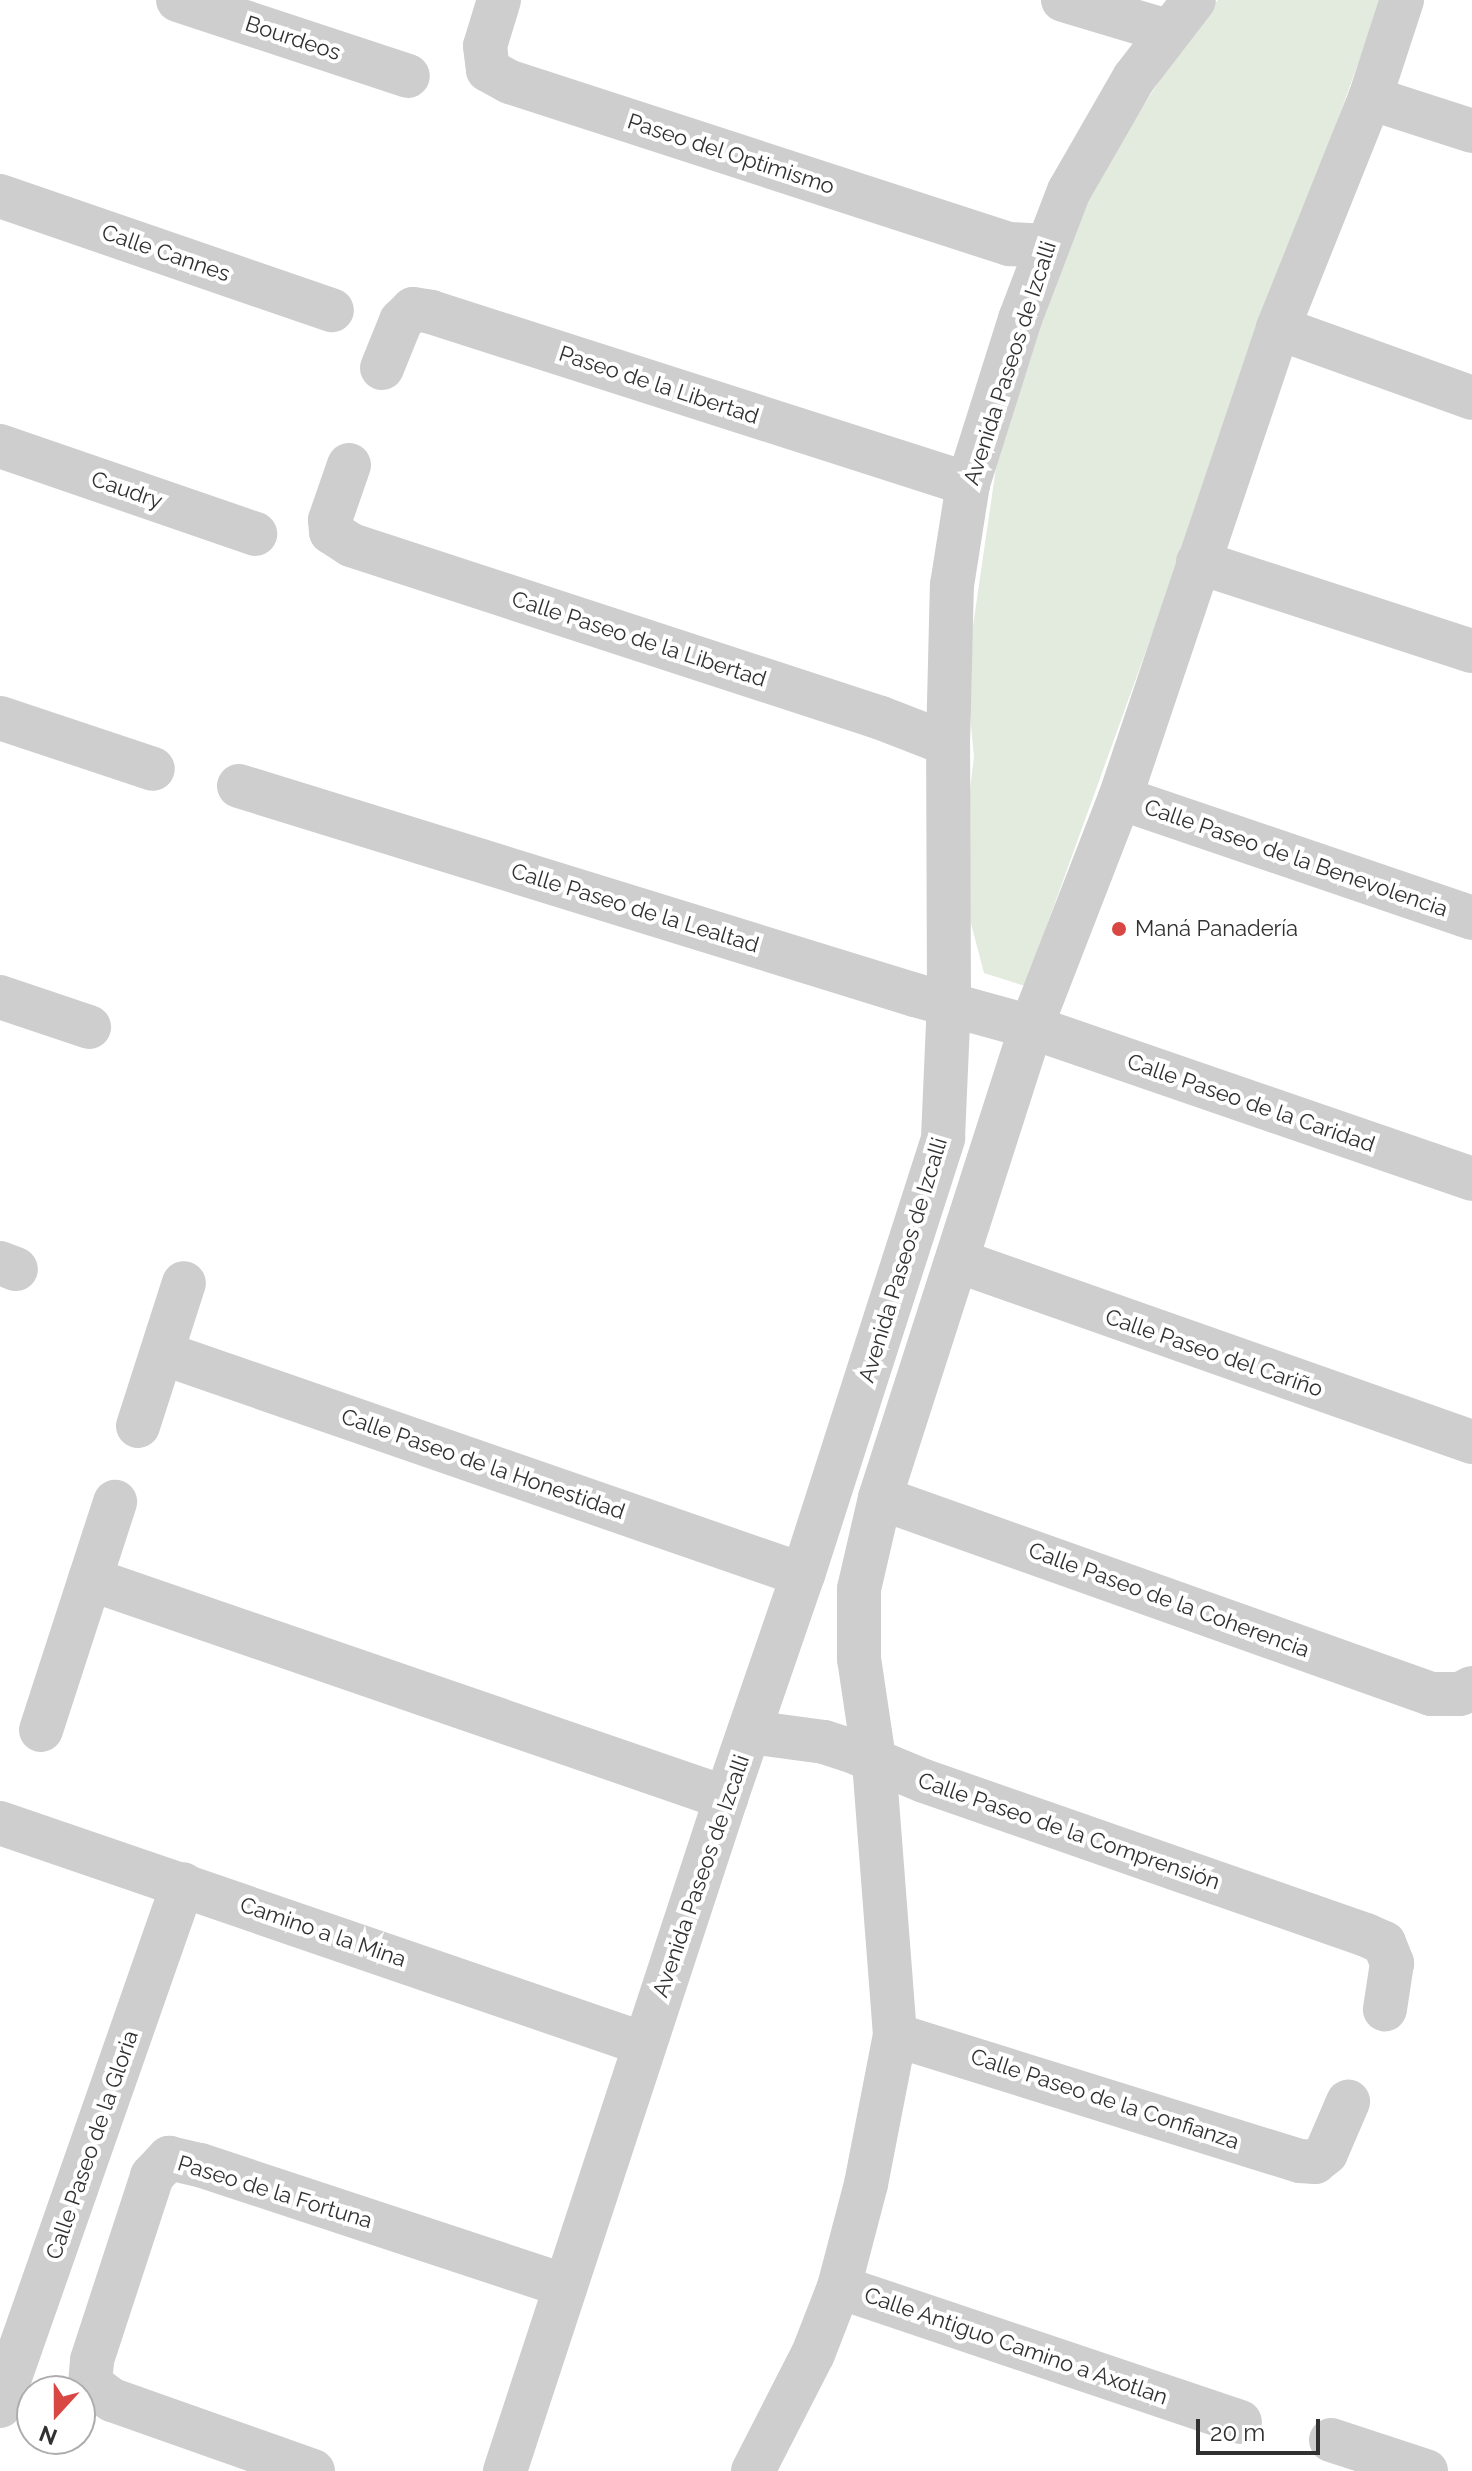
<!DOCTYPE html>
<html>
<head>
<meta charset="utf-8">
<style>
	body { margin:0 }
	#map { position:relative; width:1472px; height:2471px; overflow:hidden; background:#fff; font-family:Raleway,sans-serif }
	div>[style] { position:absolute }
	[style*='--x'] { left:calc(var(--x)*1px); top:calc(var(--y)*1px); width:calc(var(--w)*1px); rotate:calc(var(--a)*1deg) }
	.green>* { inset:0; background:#e3eade }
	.minor>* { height:44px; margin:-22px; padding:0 22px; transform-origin:22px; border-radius:22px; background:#cecece }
	.dots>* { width:22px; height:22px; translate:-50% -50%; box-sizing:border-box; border:4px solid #fff; border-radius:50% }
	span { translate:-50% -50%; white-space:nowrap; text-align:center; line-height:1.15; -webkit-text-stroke:8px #fff; paint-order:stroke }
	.street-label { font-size:22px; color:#313131 }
	.poi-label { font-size:22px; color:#313131 }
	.left { translate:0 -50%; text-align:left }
	.north { position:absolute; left:16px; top:2375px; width:80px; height:80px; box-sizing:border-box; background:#fff; border:2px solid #adadad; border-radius:50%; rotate:201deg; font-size:22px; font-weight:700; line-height:32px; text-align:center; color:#313131 }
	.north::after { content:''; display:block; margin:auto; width:28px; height:36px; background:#d84743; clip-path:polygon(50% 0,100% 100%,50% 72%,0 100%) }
	.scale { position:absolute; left:1196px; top:2419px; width:124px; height:36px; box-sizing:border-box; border:4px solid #313131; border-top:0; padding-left:10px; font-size:24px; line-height:28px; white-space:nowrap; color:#313131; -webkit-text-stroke:6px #fff; paint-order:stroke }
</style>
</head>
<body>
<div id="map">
	<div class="green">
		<div style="clip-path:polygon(1218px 0,1381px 0,1025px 986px,984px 973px,959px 878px,974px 757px,966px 674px,1004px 413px,1074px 229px,1111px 157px,1190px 32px)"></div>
	</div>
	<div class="minor">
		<div style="--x:178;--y:0;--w:242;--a:18.3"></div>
		<div style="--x:499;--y:0;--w:48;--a:106.9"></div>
		<div style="--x:485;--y:46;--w:24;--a:83"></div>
		<div style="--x:488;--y:70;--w:25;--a:29"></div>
		<div style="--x:510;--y:82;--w:525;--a:17.99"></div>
		<div style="--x:1009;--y:244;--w:38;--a:3"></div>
		<div style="--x:1063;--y:0;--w:109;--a:16.6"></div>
		<div style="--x:1370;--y:98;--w:107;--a:17.9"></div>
		<div style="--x:0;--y:196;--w:351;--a:19"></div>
		<div style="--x:1278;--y:328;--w:206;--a:19.8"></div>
		<div style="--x:382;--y:368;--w:51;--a:-68"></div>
		<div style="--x:401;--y:321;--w:17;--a:-45"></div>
		<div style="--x:413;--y:309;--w:18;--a:9"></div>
		<div style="--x:431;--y:312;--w:564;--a:17.76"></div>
		<div style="--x:0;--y:446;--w:270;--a:19"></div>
		<div style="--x:349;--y:465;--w:58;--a:109.1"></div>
		<div style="--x:330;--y:520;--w:12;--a:85"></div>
		<div style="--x:331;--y:532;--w:24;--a:33"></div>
		<div style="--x:351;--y:545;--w:558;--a:18.08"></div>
		<div style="--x:881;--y:718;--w:72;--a:21.2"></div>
		<div style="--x:1198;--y:562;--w:288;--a:18"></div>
		<div style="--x:0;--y:718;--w:161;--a:18.4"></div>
		<div style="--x:239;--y:786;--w:708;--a:17.18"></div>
		<div style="--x:915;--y:995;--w:120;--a:15.4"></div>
		<div style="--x:1031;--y:1027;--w:466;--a:19"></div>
		<div style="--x:1120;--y:798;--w:372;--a:18.8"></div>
		<div style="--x:0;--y:997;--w:94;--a:18.6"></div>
		<div style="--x:958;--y:1261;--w:545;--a:19.4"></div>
		<div style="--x:0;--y:1263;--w:17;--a:21"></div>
		<div style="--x:162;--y:1353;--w:678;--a:19.1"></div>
		<div style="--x:138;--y:1426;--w:150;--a:-72.2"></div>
		<div style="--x:880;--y:1498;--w:585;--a:19.58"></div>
		<div style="--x:1431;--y:1694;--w:29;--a:0"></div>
		<div style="--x:1460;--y:1694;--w:13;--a:-27"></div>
		<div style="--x:90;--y:1579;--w:673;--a:19"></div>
		<div style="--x:41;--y:1730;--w:240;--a:-72"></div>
		<div style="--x:750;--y:1732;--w:75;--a:7.7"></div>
		<div style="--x:824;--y:1742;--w:26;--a:18"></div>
		<div style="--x:849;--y:1750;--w:81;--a:22.5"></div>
		<div style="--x:924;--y:1781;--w:468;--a:19.2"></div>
		<div style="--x:1366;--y:1935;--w:20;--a:24"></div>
		<div style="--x:1384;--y:1943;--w:22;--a:68"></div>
		<div style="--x:1392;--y:1963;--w:47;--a:98.7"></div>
		<div style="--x:0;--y:1823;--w:681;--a:18.94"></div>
		<div style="--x:895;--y:2035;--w:424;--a:17.3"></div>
		<div style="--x:1300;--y:2161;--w:15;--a:4"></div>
		<div style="--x:1315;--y:2162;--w:14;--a:-39"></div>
		<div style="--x:1326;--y:2153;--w:56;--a:-66.7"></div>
		<div style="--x:839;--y:2287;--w:423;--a:18.6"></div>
		<div style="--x:0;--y:2406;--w:553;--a:-70.68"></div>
		<div style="--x:1331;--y:2440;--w:100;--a:18.1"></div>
		<div style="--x:313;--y:2471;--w:213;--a:-160.5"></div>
		<div style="--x:112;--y:2400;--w:27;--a:-144"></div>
		<div style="--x:90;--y:2384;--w:24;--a:-85"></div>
		<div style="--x:92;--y:2360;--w:194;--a:-71.9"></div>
		<div style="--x:152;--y:2176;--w:25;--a:-47"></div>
		<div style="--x:169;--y:2158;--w:32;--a:13"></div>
		<div style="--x:200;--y:2165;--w:385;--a:18.3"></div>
		<div style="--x:505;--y:2471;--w:708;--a:-71.82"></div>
		<div style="--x:726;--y:1798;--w:236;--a:-71"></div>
		<div style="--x:803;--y:1575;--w:459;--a:-72.2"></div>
		<div style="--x:943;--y:1138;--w:135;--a:-87.5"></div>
		<div style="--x:949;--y:1003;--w:259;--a:-90.2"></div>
		<div style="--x:948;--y:744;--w:159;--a:-88.6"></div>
		<div style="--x:952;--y:585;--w:102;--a:-81"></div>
		<div style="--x:968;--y:484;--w:173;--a:-72.5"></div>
		<div style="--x:1020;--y:319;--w:137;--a:-69.1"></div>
		<div style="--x:1069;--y:191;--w:130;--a:-60.1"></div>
		<div style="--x:1134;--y:78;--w:98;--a:-52.4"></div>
		<div style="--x:753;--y:2471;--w:131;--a:-62.9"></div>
		<div style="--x:813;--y:2354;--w:72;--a:-68.8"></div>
		<div style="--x:839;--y:2287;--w:106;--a:-75.3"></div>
		<div style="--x:866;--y:2184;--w:152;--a:-79"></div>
		<div style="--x:895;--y:2035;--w:277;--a:-94.4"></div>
		<div style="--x:874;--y:1759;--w:101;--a:-98.5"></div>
		<div style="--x:859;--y:1659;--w:70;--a:-90"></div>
		<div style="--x:859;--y:1589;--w:93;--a:-77"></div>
		<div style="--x:880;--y:1498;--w:495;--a:-72.2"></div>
		<div style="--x:1031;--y:1027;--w:246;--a:-68.8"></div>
		<div style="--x:1120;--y:798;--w:496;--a:-71.4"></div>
		<div style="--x:1278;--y:328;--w:248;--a:-68.2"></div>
		<div style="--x:1370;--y:98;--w:103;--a:-71.9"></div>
	</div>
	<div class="dots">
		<div style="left:1119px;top:929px;background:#d84743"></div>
	</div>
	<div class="street-label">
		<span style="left:293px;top:38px;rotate:18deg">Bourdeos</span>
		<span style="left:731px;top:154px;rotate:18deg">Paseo del Optimismo</span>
		<span style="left:166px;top:253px;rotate:19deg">Calle Cannes</span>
		<span style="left:1010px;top:363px;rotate:-72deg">Avenida Paseos de Izcalli</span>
		<span style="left:659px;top:385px;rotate:18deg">Paseo de la Libertad</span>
		<span style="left:127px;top:490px;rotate:19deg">Caudry</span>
		<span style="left:639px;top:639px;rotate:18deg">Calle Paseo de la Libertad</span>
		<span style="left:1296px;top:858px;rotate:19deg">Calle Paseo de la Benevolencia</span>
		<span style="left:635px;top:908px;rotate:17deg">Calle Paseo de la Lealtad</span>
		<span style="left:1251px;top:1103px;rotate:19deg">Calle Paseo de la Caridad</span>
		<span style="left:903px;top:1260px;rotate:-73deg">Avenida Paseos de Izcalli</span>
		<span style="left:1214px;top:1353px;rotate:19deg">Calle Paseo del Cariño</span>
		<span style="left:483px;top:1464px;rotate:19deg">Calle Paseo de la Honestidad</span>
		<span style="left:1169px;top:1600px;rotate:20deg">Calle Paseo de la Coherencia</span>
		<span style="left:1069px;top:1831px;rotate:19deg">Calle Paseo de la Comprensión</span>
		<span style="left:701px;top:1876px;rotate:-71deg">Avenida Paseos de Izcalli</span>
		<span style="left:323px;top:1932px;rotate:19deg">Camino a la Mina</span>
		<span style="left:1105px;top:2099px;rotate:18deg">Calle Paseo de la Confianza</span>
		<span style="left:92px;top:2145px;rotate:-71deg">Calle Paseo de la Gloria</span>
		<span style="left:275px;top:2192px;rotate:17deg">Paseo de la Fortuna</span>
		<span style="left:1016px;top:2346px;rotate:19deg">Calle Antiguo Camino a Axotlan</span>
	</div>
	<div class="poi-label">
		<span class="left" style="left:1135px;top:929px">Maná Panadería</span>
	</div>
	<div class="north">N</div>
	<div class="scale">20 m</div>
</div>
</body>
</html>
